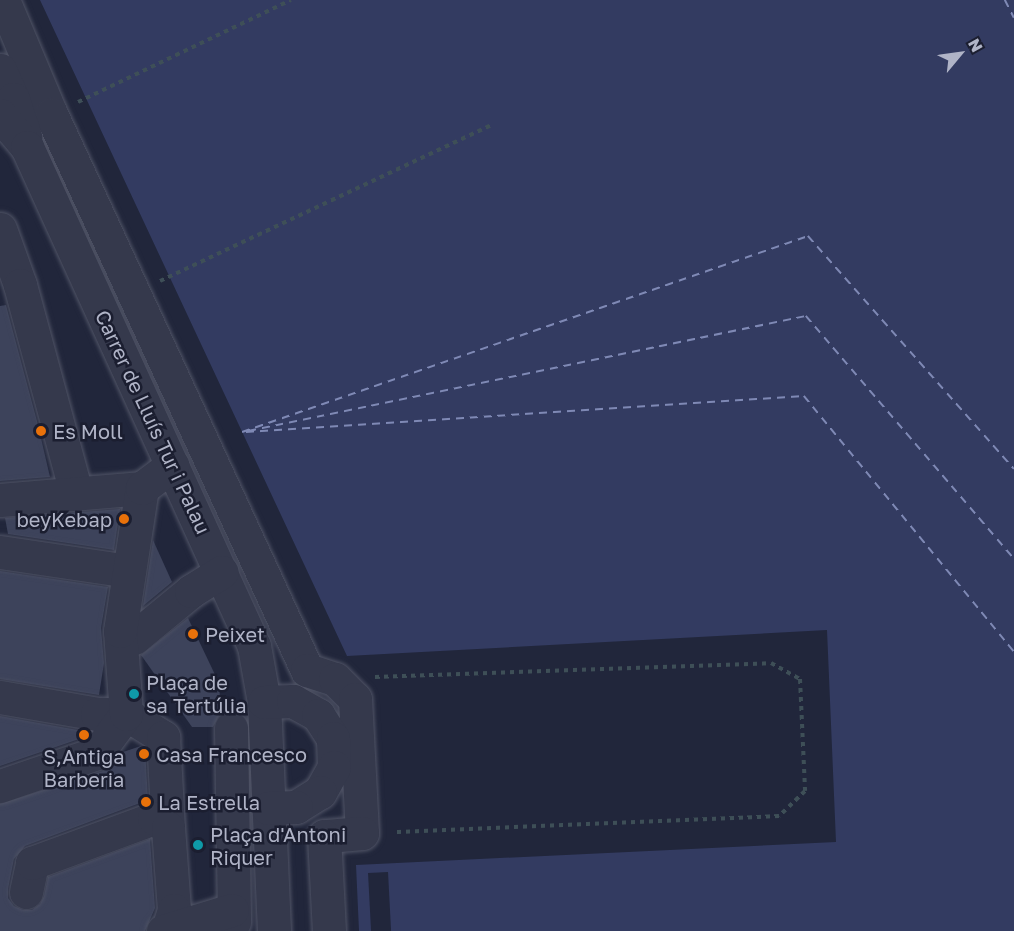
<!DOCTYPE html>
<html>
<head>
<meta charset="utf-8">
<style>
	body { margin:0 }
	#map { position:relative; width:1014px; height:931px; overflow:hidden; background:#21263b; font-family:"Golos Text",sans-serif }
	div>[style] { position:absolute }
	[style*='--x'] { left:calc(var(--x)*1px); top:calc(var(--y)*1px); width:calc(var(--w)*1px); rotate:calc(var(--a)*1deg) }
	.water>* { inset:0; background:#333b61 }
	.pier>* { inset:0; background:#21263b; transform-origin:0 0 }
	.ferry>* { height:1.5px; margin-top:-0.75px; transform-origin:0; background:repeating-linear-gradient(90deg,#7f89b5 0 8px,transparent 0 14px) }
	.building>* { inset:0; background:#3d435b }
	.path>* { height:4px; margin-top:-2px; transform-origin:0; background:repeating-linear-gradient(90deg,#3e4f57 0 4.5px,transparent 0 9px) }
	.roads { filter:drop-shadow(0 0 2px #505466) drop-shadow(0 0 2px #505466) }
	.minor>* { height:33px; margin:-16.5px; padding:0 16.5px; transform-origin:16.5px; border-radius:16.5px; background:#35394c }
	.dots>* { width:16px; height:16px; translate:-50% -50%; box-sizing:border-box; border:3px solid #1b1e30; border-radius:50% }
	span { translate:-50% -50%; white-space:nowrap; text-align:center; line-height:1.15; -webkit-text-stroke:5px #1b1e30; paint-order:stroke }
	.street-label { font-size:20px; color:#b0b4c7 }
	.poi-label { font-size:20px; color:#b0b4c7 }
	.left { translate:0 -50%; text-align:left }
	.right { translate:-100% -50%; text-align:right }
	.north { position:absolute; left:930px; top:24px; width:60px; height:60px; -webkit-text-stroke:4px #1b1e30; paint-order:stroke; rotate:61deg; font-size:16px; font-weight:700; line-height:24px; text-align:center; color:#b0b4c7 }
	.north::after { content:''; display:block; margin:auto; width:21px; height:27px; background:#b0b4c7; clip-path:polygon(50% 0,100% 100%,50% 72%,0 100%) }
</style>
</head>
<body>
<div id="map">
	<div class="water">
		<div style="clip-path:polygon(40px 0,1014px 0,1014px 931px,359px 931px,356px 865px,836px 842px,827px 630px,347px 656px)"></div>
	</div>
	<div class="pier">
		<div style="left:388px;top:872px;width:59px;height:20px;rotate:87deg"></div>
	</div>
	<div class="ferry">
		<div style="--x:1005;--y:0;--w:20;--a:63"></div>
		<div style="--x:248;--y:431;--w:570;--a:-11.65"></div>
		<div style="--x:806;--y:316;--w:320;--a:49.4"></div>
		<div style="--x:242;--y:432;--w:599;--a:-19.1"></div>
		<div style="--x:808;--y:236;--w:311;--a:48.5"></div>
		<div style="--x:246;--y:432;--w:559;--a:-3.69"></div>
		<div style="--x:804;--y:396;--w:331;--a:50.6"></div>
	</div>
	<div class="building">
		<div style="clip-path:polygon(6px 305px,37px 421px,50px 477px,0 481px,0 306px)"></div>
		<div style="clip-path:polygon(120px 509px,114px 550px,8px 534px,5px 518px)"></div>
		<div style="clip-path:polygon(153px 540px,172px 582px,143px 606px)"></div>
		<div style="clip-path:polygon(0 571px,108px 587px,101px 628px,104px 663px,99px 695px,0 679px)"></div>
		<div style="clip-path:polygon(188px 618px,219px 683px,221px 712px,213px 727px,192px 727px,141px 655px)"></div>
		<div style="clip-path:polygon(0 716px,89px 732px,85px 737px,0 766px)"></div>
		<div style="clip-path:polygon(141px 746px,145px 748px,148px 800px,25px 846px,14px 859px,8px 889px,8px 898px,14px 906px,23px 910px,32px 910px,40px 904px,44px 896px,48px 877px,150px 839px,155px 908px,145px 931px,0 931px,0 804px,103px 771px,120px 753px)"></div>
	</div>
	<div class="path">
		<div style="--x:78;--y:102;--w:236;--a:-25.6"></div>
		<div style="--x:160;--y:281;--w:366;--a:-25.2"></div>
		<div style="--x:375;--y:677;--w:396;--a:-2"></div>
		<div style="--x:771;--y:663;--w:33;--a:29"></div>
		<div style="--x:800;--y:679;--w:112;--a:87.4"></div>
		<div style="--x:805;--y:791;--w:36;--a:136"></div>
		<div style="--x:779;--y:816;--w:387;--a:177.6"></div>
	</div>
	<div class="roads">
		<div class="minor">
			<div style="--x:3;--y:0;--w:124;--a:67.2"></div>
			<div style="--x:51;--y:114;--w:612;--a:65.28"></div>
			<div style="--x:307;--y:670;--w:29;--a:18"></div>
			<div style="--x:335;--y:679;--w:28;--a:45"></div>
			<div style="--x:355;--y:699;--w:134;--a:87"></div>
			<div style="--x:362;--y:833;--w:38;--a:175"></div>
			<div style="--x:324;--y:836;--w:95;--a:87"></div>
			<div style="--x:0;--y:70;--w:32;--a:66"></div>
			<div style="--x:13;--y:99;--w:40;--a:72"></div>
			<div style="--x:0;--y:115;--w:42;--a:49.8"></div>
			<div style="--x:27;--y:147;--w:548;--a:65.54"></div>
			<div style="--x:254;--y:646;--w:57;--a:79.9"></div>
			<div style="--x:264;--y:702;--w:229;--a:87.5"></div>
			<div style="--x:0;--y:229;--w:59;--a:70.3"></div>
			<div style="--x:20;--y:285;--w:215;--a:74.9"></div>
			<div style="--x:0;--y:500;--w:143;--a:-4.8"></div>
			<div style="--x:0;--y:552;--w:130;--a:8.4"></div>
			<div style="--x:134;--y:638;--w:74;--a:-39.5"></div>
			<div style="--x:191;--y:591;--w:36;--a:-32"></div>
			<div style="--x:0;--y:697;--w:98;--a:9.9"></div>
			<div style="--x:97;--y:714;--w:29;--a:0"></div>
			<div style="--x:126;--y:714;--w:44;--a:31.9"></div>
			<div style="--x:163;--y:737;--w:91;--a:86.9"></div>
			<div style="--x:264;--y:702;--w:29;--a:-2"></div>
			<div style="--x:293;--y:701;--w:29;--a:29"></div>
			<div style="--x:318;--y:715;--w:27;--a:57"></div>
			<div style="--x:333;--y:738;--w:29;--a:88"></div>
			<div style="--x:334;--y:767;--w:29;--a:119"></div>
			<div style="--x:320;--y:792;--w:28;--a:148"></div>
			<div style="--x:296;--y:807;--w:28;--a:178"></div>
			<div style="--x:231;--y:728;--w:194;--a:89.1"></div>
			<div style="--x:0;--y:786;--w:102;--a:-18.8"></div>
			<div style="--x:97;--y:753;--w:49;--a:-53.4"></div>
			<div style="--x:126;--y:714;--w:83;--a:-94.1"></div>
			<div style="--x:120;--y:631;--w:145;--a:-81.3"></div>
			<div style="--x:142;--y:488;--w:38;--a:-37"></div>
			<div style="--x:26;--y:892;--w:30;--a:-78"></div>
			<div style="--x:32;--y:863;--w:130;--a:-20.2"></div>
			<div style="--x:154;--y:818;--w:17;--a:36"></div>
			<div style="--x:168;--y:828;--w:82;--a:85.8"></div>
			<div style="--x:174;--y:910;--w:20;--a:108"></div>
			<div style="--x:163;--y:931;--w:72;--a:-16.9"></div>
		</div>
	</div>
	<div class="dots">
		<div style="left:41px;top:431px;background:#e8710a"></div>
		<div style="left:124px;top:519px;background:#e8710a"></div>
		<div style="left:193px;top:634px;background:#e8710a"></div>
		<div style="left:134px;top:694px;background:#0f9aa8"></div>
		<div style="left:84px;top:735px;background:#e8710a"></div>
		<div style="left:144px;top:754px;background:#e8710a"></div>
		<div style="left:146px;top:802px;background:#e8710a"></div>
		<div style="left:198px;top:845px;background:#0f9aa8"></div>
	</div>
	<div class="street-label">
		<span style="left:153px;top:422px;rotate:65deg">Carrer de Lluís Tur i Palau</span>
	</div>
	<div class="poi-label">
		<span class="left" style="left:53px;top:431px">Es Moll</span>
		<span class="right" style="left:112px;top:519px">beyKebap</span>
		<span class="left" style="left:205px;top:634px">Peixet</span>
		<span class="left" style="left:146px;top:694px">Plaça de<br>sa Tertúlia</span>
		<span class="left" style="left:156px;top:754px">Casa Francesco</span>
		<span style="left:84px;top:768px">S,Antiga<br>Barberia</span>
		<span class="left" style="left:158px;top:802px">La Estrella</span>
		<span class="left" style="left:210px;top:846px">Plaça d'Antoni<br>Riquer</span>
	</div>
	<div class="north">N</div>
</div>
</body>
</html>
